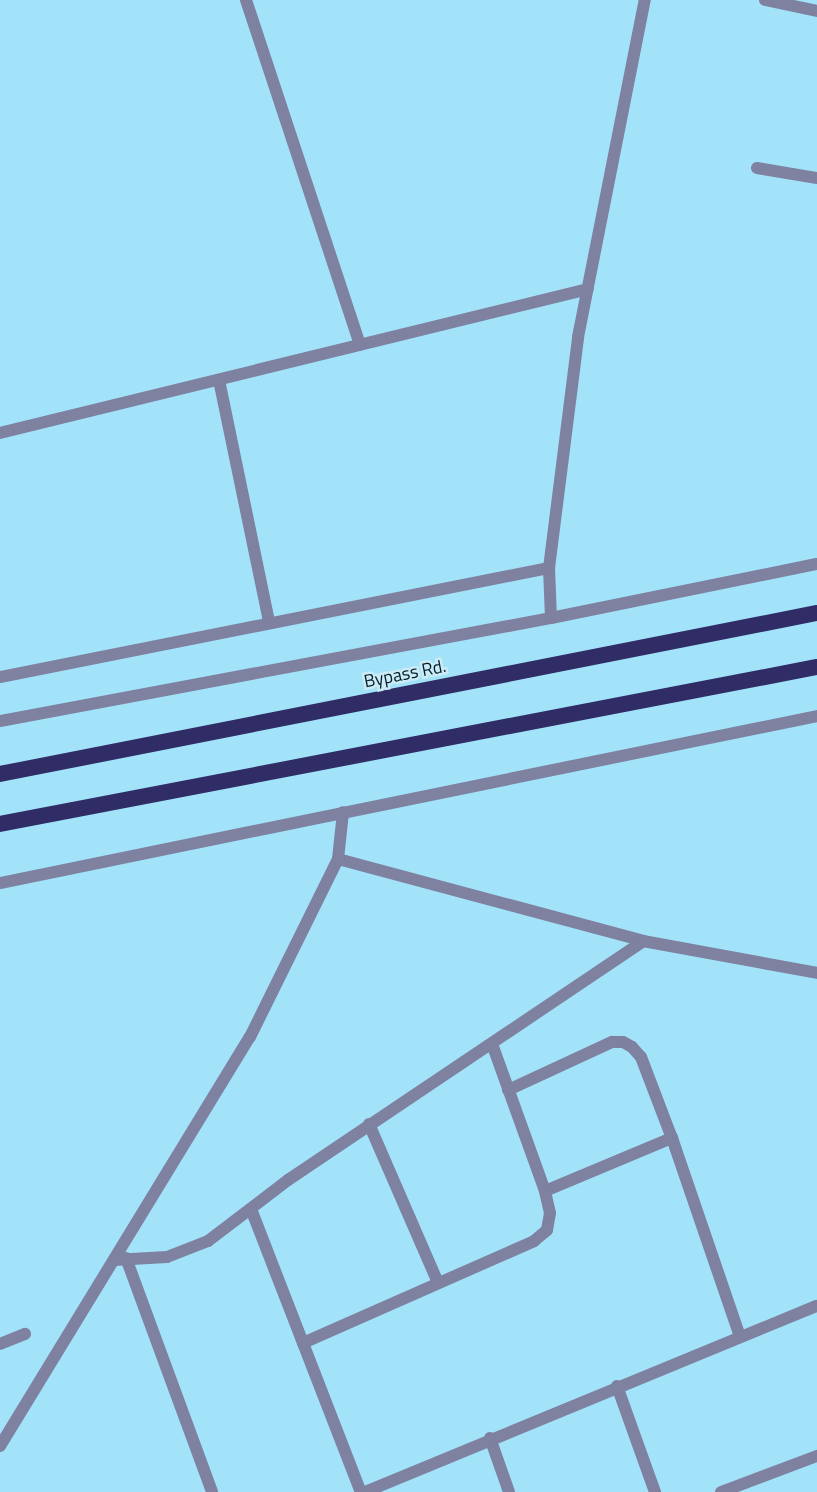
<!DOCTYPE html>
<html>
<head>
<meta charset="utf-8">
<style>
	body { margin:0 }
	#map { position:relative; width:817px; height:1492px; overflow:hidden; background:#a3e3fa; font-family:"Titillium Web",sans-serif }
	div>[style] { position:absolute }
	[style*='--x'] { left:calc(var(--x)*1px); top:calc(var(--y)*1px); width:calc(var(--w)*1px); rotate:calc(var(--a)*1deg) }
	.minor>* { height:12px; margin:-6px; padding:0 6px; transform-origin:6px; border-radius:6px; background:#7f81a1 }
	.tertiary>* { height:12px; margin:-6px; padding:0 6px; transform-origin:6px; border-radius:6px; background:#7f81a1 }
	.trunk>* { height:16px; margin:-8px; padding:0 8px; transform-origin:8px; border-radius:8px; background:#302c66 }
	span { translate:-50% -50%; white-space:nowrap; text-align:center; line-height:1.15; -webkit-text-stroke:5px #ccebf6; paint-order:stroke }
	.street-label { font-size:18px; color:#00202b }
</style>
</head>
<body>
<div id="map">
	<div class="minor">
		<div style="--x:246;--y:0;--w:363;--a:71.7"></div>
		<div style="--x:765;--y:0;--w:53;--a:11.9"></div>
		<div style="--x:757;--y:168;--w:61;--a:9.5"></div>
		<div style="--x:219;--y:380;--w:246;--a:78.3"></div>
		<div style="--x:0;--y:433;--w:605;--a:-13.76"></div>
		<div style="--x:551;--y:618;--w:50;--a:-92.3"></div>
		<div style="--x:549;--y:568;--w:233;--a:-82.8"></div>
		<div style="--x:578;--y:337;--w:344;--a:-78.8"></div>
		<div style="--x:0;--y:677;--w:560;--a:-11.23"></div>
		<div style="--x:338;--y:859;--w:316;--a:15"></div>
		<div style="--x:643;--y:941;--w:177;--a:10.4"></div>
		<div style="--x:508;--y:1090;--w:115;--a:-24.8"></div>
		<div style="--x:612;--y:1042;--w:11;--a:0"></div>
		<div style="--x:623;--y:1042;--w:10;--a:29"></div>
		<div style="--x:632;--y:1047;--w:13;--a:48"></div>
		<div style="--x:641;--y:1057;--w:87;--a:69.1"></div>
		<div style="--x:672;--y:1138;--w:210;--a:71.1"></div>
		<div style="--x:369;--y:1124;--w:173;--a:66.5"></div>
		<div style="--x:545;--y:1191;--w:138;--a:-22.7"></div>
		<div style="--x:251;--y:1209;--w:304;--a:68.8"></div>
		<div style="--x:126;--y:1258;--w:249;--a:69.8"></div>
		<div style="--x:114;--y:1260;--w:53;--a:-3.2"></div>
		<div style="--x:167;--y:1257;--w:44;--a:-21.3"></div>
		<div style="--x:208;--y:1241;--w:101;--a:-37.3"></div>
		<div style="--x:288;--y:1180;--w:428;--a:-33.9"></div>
		<div style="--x:303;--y:1343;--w:253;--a:-23.8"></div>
		<div style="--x:534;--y:1241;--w:17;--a:-40"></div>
		<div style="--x:547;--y:1230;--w:17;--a:-80"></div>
		<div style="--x:550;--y:1213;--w:23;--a:-103"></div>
		<div style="--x:545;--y:1191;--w:156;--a:-109.8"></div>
		<div style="--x:0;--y:1344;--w:27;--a:-22"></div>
		<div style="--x:617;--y:1386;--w:113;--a:70.3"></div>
		<div style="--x:490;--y:1438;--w:57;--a:70.6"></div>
		<div style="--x:0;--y:1446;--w:479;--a:-58.6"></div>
		<div style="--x:250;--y:1037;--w:199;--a:-63.7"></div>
		<div style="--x:338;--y:859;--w:47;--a:-83.9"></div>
		<div style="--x:365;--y:1492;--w:489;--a:-22.4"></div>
		<div style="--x:721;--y:1492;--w:103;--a:-20.6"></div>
	</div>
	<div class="tertiary">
		<div style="--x:0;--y:721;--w:561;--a:-10.59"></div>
		<div style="--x:551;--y:618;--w:271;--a:-11.5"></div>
		<div style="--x:0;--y:883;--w:834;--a:-11.55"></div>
	</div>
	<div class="trunk">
		<div style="--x:0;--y:774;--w:833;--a:-11.15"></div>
		<div style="--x:0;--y:824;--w:832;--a:-10.88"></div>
	</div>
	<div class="street-label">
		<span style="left:405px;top:674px;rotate:-11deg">Bypass Rd.</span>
	</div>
</div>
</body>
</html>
